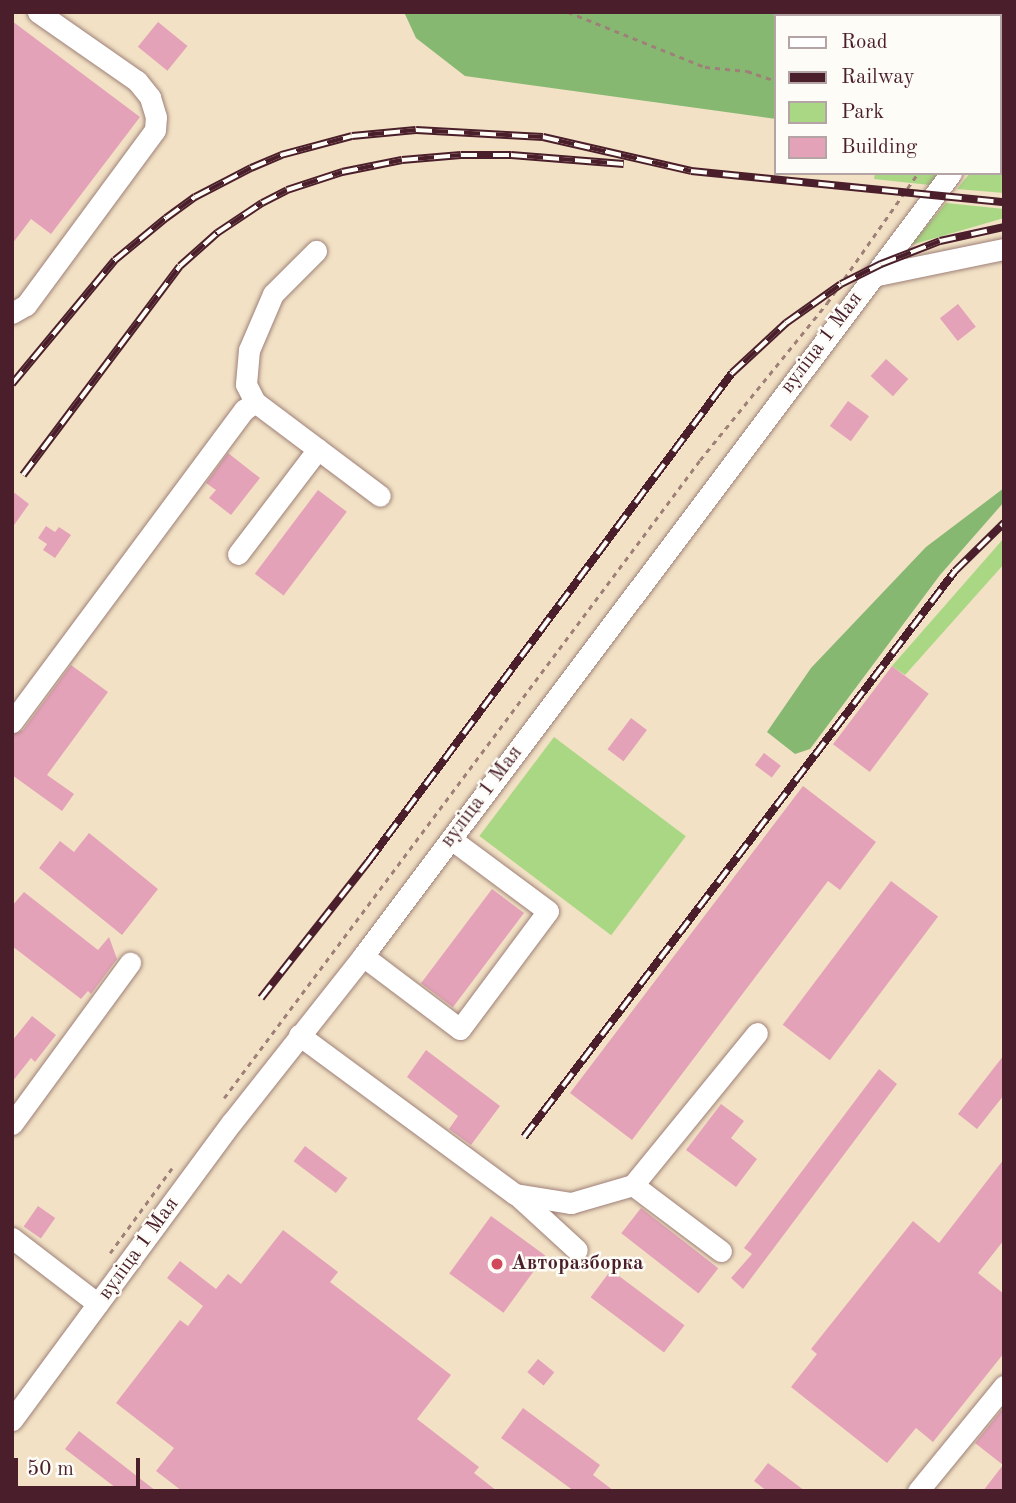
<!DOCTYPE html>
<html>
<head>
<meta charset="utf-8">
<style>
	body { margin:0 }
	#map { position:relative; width:1016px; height:1503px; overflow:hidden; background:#f2e1c5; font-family:"Old Standard TT",serif }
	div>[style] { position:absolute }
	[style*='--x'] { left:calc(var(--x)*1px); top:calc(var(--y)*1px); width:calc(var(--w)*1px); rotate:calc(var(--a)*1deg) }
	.green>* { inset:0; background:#a9d784; transform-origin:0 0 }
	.forest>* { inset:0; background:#86b872 }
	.building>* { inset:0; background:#e4a2b9; transform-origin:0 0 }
	.path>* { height:2.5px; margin-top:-1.25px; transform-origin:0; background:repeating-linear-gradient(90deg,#9e8078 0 5px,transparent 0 10px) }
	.roads { filter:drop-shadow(0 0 2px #9e8078) drop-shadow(0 0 2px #9e8078) }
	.minor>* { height:21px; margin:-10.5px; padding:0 10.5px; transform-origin:10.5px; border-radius:10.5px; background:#fff }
	.rail>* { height:8px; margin-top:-4px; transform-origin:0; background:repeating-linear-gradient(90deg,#fdfcf7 0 16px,#4a1f2b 0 32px); box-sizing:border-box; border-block:2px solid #4a1f2b }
	.dots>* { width:19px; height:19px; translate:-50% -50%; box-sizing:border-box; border:4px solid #fdfcf7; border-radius:50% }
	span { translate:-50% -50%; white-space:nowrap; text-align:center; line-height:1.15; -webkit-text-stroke:5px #fdfcf7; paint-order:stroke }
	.street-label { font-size:21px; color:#4a1f2b }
	.poi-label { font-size:21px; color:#4a1f2b; font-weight:700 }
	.left { translate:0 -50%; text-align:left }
	.frame { position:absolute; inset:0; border:14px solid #4a1f2b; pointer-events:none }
	.legend { position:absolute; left:774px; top:14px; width:228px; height:161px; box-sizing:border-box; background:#fdfcf7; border:2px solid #b5a4a5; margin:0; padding:9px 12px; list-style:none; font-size:21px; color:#4a1f2b }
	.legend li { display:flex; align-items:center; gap:14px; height:35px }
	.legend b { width:35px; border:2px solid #b5a4a5 }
	.scale { position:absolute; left:14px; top:1458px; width:126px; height:32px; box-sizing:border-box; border:4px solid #4a1f2b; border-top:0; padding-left:9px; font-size:21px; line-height:24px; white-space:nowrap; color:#4a1f2b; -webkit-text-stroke:5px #fdfcf7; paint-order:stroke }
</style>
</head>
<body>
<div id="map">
	<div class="green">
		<div style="clip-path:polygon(946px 12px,1004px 12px,1004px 85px,1000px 90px,1000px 16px,942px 16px)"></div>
		<div style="clip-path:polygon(1000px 148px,1004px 151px,1004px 193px,957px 189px,970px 173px,1000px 173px)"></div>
		<div style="clip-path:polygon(875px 173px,939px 173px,930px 185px,874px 179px)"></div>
		<div style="clip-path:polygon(946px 203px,1004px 209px,1004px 218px,911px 245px)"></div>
		<div style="clip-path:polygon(1004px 538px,1004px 564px,905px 675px,892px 666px)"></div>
		<div style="left:554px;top:737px;width:165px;height:124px;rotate:37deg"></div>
	</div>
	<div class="forest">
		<div style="clip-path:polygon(404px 12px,946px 12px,942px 16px,776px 16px,776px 119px,465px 76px,416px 38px)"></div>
		<div style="clip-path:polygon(1004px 488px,1004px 502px,940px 575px,810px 749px,795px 754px,767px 732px,811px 668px,926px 547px)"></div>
	</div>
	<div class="building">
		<div style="clip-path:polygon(12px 21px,140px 117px,51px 234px,31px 219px,12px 244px)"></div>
		<div style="left:158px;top:22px;width:38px;height:32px;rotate:39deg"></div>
		<div style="left:958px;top:304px;width:29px;height:23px;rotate:52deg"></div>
		<div style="left:886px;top:359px;width:30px;height:23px;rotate:42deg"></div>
		<div style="left:848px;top:401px;width:26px;height:31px;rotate:36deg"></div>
		<div style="clip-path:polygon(228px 453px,260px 478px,231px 515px,209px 498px,216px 490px,206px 483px)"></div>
		<div style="left:318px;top:490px;width:36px;height:105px;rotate:37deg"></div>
		<div style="clip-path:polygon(12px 491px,29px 504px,12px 528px)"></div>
		<div style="clip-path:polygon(46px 526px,55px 532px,59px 527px,71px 535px,55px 558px,43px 550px,47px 544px,38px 538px)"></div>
		<div style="clip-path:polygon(71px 665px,108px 692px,47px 775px,74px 794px,62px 811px,12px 775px,12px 735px,23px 730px)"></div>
		<div style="left:892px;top:666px;width:46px;height:98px;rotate:37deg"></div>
		<div style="left:631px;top:718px;width:20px;height:39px;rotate:37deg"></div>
		<div style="left:764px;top:753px;width:21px;height:15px;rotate:37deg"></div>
		<div style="clip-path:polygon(803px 786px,876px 842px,840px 890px,828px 881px,632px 1140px,570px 1093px)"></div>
		<div style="clip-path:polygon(89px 833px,158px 889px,122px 935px,39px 868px,60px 841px,74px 852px)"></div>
		<div style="left:891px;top:881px;width:59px;height:180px;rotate:37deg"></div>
		<div style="left:492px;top:889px;width:40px;height:118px;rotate:37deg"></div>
		<div style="clip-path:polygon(24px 892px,98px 950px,109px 937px,117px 959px,91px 994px,88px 991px,81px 999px,12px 946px,12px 906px)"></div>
		<div style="clip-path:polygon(32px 1016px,56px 1035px,35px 1062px,31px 1058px,12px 1082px,12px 1041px)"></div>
		<div style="clip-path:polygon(426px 1050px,500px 1106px,471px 1145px,449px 1129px,458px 1116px,407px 1077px)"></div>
		<div style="clip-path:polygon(1004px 1055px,1004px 1095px,977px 1129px,958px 1114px)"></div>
		<div style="clip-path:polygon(879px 1069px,897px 1084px,743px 1289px,731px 1278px,752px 1254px,744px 1248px)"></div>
		<div style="clip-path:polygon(721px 1104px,744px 1121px,731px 1138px,757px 1159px,736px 1187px,686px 1150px)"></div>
		<div style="left:305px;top:1146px;width:53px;height:19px;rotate:37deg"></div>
		<div style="clip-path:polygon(1004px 1159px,1004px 1240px,978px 1273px,1004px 1294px,1004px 1353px,933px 1442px,916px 1428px,887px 1463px,791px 1387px,817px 1354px,811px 1349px,913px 1221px,939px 1243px)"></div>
		<div style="left:38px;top:1206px;width:21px;height:25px;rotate:35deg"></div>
		<div style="left:641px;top:1208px;width:98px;height:32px;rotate:38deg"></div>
		<div style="left:491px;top:1216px;width:67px;height:71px;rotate:36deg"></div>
		<div style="clip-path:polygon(283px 1230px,338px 1272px,330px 1282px,451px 1375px,417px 1419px,479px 1467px,474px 1473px,497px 1491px,182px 1491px,156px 1471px,174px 1448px,116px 1403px,180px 1320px,188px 1326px,203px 1306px,167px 1278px,180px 1261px,216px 1289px,228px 1274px,241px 1284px)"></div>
		<div style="left:611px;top:1270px;width:92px;height:34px;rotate:37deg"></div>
		<div style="left:538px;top:1359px;width:21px;height:17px;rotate:39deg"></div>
		<div style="clip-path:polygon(1004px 1407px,1004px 1491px,983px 1491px,1003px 1465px,975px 1443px)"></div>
		<div style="clip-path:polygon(523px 1408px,600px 1465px,593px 1475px,614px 1491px,574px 1491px,501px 1438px)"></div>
		<div style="clip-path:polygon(79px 1431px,156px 1491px,120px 1491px,65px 1449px)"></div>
		<div style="clip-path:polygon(768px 1463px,805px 1491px,767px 1491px,754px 1481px)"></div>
	</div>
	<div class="path">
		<div style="--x:568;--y:12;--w:148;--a:21.9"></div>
		<div style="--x:705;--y:67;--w:42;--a:5.4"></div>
		<div style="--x:747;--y:71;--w:31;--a:19"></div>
		<div style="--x:780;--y:12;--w:4;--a:63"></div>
		<div style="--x:870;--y:12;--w:4;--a:76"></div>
		<div style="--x:1000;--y:44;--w:6;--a:-51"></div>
		<div style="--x:224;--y:1098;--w:796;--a:-53.27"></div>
		<div style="--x:700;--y:460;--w:202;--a:-51"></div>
		<div style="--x:827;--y:303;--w:159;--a:-55"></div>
		<div style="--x:110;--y:1253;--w:105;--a:-53.9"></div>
	</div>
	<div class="roads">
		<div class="minor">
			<div style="--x:1000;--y:108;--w:6;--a:-51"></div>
			<div style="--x:872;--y:276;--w:135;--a:-11.6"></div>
			<div style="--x:12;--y:313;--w:16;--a:-30"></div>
			<div style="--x:26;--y:305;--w:217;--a:-53.6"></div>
			<div style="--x:155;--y:130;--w:13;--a:-86"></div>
			<div style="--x:156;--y:117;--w:21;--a:-107"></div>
			<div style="--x:150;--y:97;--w:21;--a:-129"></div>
			<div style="--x:137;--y:81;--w:121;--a:-145.1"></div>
			<div style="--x:255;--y:402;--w:20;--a:-117"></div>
			<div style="--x:246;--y:384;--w:34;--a:-85"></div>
			<div style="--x:249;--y:350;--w:61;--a:-66.8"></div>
			<div style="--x:273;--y:294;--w:61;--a:-45"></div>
			<div style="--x:238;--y:554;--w:132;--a:-52.7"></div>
			<div style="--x:12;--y:722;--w:389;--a:-53.4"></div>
			<div style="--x:244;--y:410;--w:14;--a:-36"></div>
			<div style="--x:255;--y:402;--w:156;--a:36.9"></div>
			<div style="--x:363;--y:956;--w:121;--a:37"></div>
			<div style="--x:460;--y:1029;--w:147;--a:-53.3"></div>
			<div style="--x:548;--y:911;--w:121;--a:-143.4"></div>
			<div style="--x:299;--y:1035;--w:268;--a:36.4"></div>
			<div style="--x:515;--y:1194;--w:57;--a:9.1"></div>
			<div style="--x:571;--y:1203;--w:65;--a:-16.2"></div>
			<div style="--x:633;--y:1185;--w:196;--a:-50.8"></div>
			<div style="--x:12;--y:1124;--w:200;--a:-53.8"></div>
			<div style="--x:633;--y:1185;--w:110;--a:36.9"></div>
			<div style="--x:517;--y:1195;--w:81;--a:42.5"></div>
			<div style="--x:12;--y:1238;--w:108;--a:37.5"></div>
			<div style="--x:12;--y:1420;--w:370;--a:-53.6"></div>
			<div style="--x:232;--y:1122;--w:211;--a:-51.7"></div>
			<div style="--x:363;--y:956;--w:979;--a:-53.09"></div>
			<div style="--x:918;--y:1491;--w:136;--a:-50.7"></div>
		</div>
	</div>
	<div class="rail">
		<div style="--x:12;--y:384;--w:161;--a:-50.3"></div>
		<div style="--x:115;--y:260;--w:66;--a:-39.5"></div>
		<div style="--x:166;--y:218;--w:36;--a:-36"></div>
		<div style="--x:195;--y:197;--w:63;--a:-27.4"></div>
		<div style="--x:251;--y:168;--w:33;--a:-23"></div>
		<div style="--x:281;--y:155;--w:73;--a:-15"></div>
		<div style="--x:352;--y:136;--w:64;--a:-5.4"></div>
		<div style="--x:416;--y:130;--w:127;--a:3.2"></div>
		<div style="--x:543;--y:137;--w:152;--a:12.9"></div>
		<div style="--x:691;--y:171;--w:315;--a:5.7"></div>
		<div style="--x:23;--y:475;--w:261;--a:-53.1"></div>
		<div style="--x:180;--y:266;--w:50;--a:-41.7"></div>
		<div style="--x:217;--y:233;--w:54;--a:-33.7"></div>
		<div style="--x:262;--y:203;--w:28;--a:-27"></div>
		<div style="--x:287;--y:190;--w:58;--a:-18.1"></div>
		<div style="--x:342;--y:172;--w:61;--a:-11.3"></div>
		<div style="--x:402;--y:160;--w:59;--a:-4.8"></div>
		<div style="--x:461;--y:155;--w:50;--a:0"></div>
		<div style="--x:511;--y:155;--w:113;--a:4.6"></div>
		<div style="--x:261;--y:998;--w:173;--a:-51.8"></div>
		<div style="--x:368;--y:862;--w:610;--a:-53.34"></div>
		<div style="--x:732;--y:373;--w:74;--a:-42.8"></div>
		<div style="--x:786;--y:323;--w:67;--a:-35.3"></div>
		<div style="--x:841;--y:284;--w:45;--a:-26.6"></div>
		<div style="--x:881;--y:264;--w:63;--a:-21.3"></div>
		<div style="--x:940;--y:241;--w:66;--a:-12.3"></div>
		<div style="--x:524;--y:1137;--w:711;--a:-52.71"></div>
		<div style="--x:955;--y:571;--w:69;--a:-44.4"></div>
	</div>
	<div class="dots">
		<div style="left:497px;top:1264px;background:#d1495b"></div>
	</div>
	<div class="street-label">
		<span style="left:822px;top:343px;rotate:-53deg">вуліца 1 Мая</span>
		<span style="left:482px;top:797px;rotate:-53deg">вуліца 1 Мая</span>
		<span style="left:139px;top:1249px;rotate:-54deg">вуліца 1 Мая</span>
	</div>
	<div class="poi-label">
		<span class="left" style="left:511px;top:1264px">Авторазборка</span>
	</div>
	<div class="frame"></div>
	<ul class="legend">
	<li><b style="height:9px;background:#fff"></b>Road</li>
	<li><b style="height:9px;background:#4a1f2b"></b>Railway</li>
	<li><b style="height:19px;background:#a9d784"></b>Park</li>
	<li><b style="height:19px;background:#e4a2b9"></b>Building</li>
	</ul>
	<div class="scale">50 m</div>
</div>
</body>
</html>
